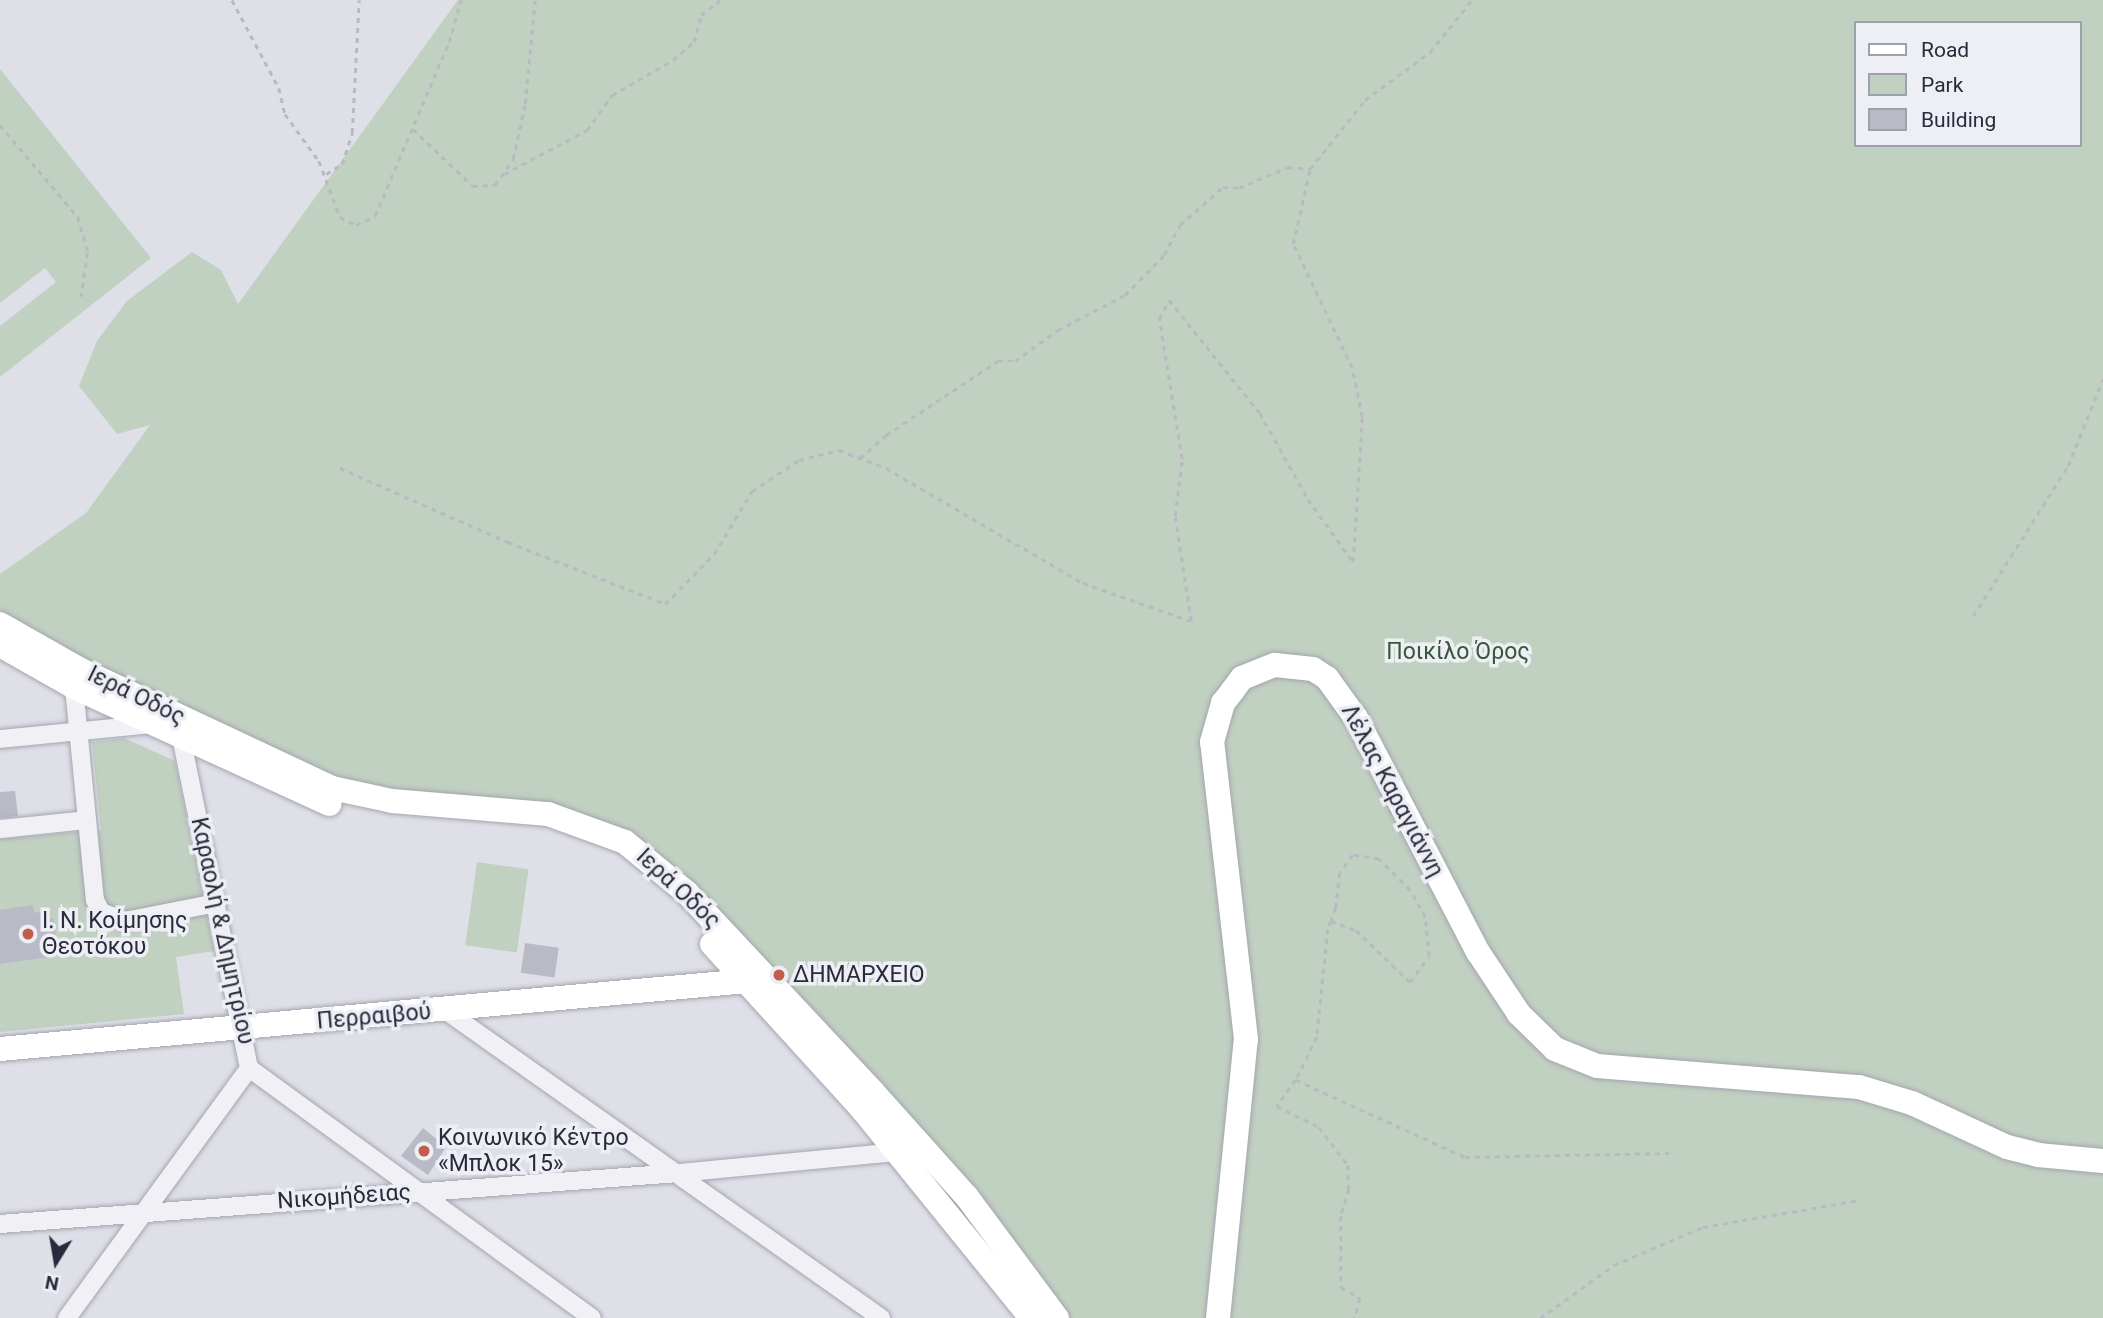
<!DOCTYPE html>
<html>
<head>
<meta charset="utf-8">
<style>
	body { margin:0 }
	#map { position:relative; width:2103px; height:1318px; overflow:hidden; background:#dedfe7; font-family:Roboto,sans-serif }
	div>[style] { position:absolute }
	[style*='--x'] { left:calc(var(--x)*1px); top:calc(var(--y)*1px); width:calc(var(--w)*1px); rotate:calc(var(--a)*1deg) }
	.green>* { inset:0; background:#c0d0c1; transform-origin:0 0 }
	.building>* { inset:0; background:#b9bac6; transform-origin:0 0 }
	.path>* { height:2.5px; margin-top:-1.25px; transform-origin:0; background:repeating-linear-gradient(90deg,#b9bac1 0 5px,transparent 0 10px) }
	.roads { filter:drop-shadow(0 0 2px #a4a5b0) drop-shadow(0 0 2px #a4a5b0) }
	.street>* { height:18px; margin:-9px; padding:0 9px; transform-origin:9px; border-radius:9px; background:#f1f1f5 }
	.secondary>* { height:24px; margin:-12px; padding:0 12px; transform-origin:12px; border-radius:12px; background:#fff }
	.dots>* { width:19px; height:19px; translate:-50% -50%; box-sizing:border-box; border:4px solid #eeeff4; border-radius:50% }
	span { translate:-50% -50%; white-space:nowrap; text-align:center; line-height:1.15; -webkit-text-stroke:7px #eeeff4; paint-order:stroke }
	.park-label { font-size:23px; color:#37573a }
	.street-label { font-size:23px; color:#292b3c }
	.poi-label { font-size:23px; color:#292b3c }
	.left { translate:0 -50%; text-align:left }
	.legend { position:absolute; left:1854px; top:21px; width:228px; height:126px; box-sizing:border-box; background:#eeeff4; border:2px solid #9fa1aa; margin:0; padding:9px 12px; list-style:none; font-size:21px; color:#292b3c }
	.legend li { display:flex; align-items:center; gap:14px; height:35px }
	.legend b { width:35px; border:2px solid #9fa1aa }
	.north { position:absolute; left:21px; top:1227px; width:70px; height:70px; -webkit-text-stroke:5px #eeeff4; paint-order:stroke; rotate:191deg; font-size:19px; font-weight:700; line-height:28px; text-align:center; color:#292b3c }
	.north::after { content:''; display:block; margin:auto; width:24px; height:32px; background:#292b3c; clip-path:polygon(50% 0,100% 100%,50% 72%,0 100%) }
</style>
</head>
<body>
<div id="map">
	<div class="green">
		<div style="clip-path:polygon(evenodd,458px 0,2103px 0,2103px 1318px,1064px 1318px,628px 839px,338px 782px,74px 660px,0 614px,0 574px,86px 513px,150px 425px,117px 434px,79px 386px,97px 341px,127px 301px,192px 252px,221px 270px,238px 304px,458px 0,1856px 23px,2080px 23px,2080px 145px,1856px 145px,1856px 23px)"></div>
		<div style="clip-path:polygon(0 69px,151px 258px,0 377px,0 326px,56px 282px,45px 268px,0 303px)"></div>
		<div style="clip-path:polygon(124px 738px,175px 761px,214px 951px,176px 957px,184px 1014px,0 1032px,0 839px,101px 830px,92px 742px)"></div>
		<div style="left:477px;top:862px;width:52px;height:84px;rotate:8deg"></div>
	</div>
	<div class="building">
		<div style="clip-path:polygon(15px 791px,18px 816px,0 818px,0 792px)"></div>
		<div style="clip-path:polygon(33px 905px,34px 913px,43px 911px,44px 920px,53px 918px,58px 947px,48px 949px,49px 957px,0 964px,0 910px)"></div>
		<div style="left:525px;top:943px;width:34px;height:30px;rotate:8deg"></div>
		<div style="clip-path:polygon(423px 1128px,446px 1147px,428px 1175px,401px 1156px)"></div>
	</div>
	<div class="path">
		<div style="--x:232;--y:0;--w:100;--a:61.9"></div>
		<div style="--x:279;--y:88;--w:27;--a:77"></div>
		<div style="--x:285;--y:114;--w:58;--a:54.1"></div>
		<div style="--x:319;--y:161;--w:60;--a:69.4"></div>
		<div style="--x:340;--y:217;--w:18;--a:27"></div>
		<div style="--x:356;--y:225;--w:21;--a:-25"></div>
		<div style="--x:375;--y:216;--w:189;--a:-67"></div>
		<div style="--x:449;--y:42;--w:44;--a:-74.1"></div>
		<div style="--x:0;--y:125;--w:121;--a:49.7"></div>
		<div style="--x:78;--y:217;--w:37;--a:74"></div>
		<div style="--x:88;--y:253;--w:44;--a:99.2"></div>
		<div style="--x:413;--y:129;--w:83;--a:43.5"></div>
		<div style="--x:473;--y:186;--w:22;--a:-3"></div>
		<div style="--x:495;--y:185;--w:32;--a:-55"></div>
		<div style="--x:513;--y:159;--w:56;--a:-77.7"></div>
		<div style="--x:525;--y:104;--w:104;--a:-84.5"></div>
		<div style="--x:326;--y:174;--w:19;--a:-32"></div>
		<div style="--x:342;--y:164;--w:33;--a:-72"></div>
		<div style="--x:352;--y:133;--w:133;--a:-87"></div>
		<div style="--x:504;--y:174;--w:94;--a:-27.9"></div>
		<div style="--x:587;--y:130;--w:43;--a:-54.5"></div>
		<div style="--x:612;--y:95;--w:70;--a:-29.8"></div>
		<div style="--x:673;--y:60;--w:28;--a:-41"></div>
		<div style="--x:694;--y:42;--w:28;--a:-75"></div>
		<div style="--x:701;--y:15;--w:24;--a:-38"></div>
		<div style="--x:860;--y:458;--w:35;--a:-41"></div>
		<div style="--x:886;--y:435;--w:134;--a:-33.5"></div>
		<div style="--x:998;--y:361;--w:17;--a:0"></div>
		<div style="--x:1015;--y:361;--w:53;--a:-35.8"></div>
		<div style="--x:1058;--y:330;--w:76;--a:-27.6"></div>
		<div style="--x:1125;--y:295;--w:56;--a:-45.7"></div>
		<div style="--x:1164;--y:255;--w:34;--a:-62"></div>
		<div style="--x:1180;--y:225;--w:57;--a:-41.5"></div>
		<div style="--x:1223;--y:187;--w:16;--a:4"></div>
		<div style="--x:1239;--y:188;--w:53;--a:-23.2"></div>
		<div style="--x:1288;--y:167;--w:22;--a:5"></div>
		<div style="--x:340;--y:468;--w:184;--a:23.8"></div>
		<div style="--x:508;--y:542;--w:169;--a:21.5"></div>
		<div style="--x:665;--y:604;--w:70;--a:-45.6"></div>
		<div style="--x:714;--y:554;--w:74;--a:-58.9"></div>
		<div style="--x:752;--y:491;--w:56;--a:-33.4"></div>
		<div style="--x:799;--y:460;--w:41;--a:-14"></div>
		<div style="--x:839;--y:450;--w:50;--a:21"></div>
		<div style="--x:886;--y:468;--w:228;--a:30.3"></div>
		<div style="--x:1083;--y:583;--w:114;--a:19.4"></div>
		<div style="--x:1191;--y:621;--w:106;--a:-98.7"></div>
		<div style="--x:1175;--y:516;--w:57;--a:-83"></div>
		<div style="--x:1182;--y:459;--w:142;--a:-99.3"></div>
		<div style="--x:1159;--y:319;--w:21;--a:-62"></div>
		<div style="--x:1169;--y:300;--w:145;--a:51.2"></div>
		<div style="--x:1260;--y:413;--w:98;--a:60.8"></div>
		<div style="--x:1308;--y:499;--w:77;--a:54.5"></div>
		<div style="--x:1353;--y:562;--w:145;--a:-86.4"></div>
		<div style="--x:1362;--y:417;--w:50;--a:-101.5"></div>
		<div style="--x:1352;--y:368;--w:137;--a:-115.4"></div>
		<div style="--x:1293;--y:244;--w:77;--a:-77.2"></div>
		<div style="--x:1310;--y:169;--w:88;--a:-51.4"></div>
		<div style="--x:1365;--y:100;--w:81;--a:-36.4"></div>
		<div style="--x:1430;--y:52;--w:67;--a:-51.1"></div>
		<div style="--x:1973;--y:616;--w:178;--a:-57.7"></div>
		<div style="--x:2068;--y:466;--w:94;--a:-68.1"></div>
		<div style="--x:1331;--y:921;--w:27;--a:20"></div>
		<div style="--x:1356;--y:930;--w:75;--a:43.9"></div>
		<div style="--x:1410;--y:982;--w:32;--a:-54"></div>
		<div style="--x:1429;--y:956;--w:39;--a:-96"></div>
		<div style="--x:1425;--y:917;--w:31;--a:-119"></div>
		<div style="--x:1410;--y:890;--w:44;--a:-135"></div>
		<div style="--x:1379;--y:859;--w:26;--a:-171"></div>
		<div style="--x:1353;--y:855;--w:22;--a:126"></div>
		<div style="--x:1340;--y:873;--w:35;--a:97"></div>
		<div style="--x:1336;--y:908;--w:14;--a:111"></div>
		<div style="--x:1331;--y:921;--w:9;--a:111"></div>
		<div style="--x:1328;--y:929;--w:109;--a:95.8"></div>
		<div style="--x:1317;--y:1037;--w:48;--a:116"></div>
		<div style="--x:1296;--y:1080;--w:186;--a:24.5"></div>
		<div style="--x:1465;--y:1157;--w:204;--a:-1.1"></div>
		<div style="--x:1296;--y:1080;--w:32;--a:126"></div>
		<div style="--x:1277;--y:1106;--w:47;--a:26.6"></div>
		<div style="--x:1319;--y:1127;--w:48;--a:52.7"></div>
		<div style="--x:1348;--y:1165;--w:24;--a:88"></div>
		<div style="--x:1349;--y:1189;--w:28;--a:107"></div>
		<div style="--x:1341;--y:1216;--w:71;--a:90"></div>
		<div style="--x:1341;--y:1287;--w:22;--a:30"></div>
		<div style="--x:1360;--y:1298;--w:21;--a:104"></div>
		<div style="--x:1540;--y:1318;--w:91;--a:-35.6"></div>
		<div style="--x:1614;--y:1265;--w:97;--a:-23.1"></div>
		<div style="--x:1703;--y:1227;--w:160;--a:-9.7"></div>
	</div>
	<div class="roads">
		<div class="street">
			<div style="--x:74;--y:687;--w:214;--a:84.4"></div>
			<div style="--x:95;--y:900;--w:13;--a:63"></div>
			<div style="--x:101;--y:912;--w:26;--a:21"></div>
			<div style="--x:125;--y:921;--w:94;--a:-11.1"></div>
			<div style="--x:0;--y:739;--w:154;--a:-5.6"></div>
			<div style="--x:0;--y:829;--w:87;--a:-5.9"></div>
			<div style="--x:445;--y:1010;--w:534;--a:35.24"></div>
			<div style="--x:249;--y:1068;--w:424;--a:36.1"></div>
			<div style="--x:0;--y:1224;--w:681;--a:-4.3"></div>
			<div style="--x:679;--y:1173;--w:219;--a:-5.5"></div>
			<div style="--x:67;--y:1318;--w:309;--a:-53.9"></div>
			<div style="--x:249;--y:1068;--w:337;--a:-101.6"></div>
		</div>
		<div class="secondary">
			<div style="--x:0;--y:624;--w:91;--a:29.7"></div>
			<div style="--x:79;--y:669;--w:280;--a:25.2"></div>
			<div style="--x:332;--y:788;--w:61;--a:12.2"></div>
			<div style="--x:392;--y:801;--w:157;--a:4.8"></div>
			<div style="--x:548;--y:814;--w:82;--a:20"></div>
			<div style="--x:625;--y:842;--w:80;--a:39.4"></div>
			<div style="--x:687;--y:893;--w:272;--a:46.9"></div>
			<div style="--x:873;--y:1092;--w:141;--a:48.2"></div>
			<div style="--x:967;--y:1197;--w:151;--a:53.4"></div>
			<div style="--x:0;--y:645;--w:85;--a:29.6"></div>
			<div style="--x:74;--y:687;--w:281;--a:24.6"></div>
			<div style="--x:712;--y:944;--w:223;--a:47.7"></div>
			<div style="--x:862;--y:1109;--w:269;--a:51"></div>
			<div style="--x:0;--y:1049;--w:750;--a:-5.2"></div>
			<div style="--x:1218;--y:1318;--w:280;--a:-84.3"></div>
			<div style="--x:1246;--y:1039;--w:299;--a:-96.5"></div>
			<div style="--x:1212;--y:742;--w:41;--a:-74.2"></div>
			<div style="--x:1223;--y:703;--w:16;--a:-52"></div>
			<div style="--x:1233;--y:690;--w:15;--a:-53"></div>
			<div style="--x:1242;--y:678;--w:35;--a:-22"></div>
			<div style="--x:1275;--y:665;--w:38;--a:6"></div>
			<div style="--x:1313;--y:669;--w:17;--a:33"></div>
			<div style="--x:1327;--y:678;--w:49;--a:54.1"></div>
			<div style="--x:1356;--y:718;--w:264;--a:62.5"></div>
			<div style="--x:1478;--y:952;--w:74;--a:56.5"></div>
			<div style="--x:1519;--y:1014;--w:50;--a:44.2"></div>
			<div style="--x:1555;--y:1049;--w:45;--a:22"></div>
			<div style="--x:1597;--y:1066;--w:263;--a:4.6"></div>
			<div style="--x:1859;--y:1087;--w:55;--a:16.8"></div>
			<div style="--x:1912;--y:1103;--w:105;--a:24.9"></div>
			<div style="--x:2007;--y:1147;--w:32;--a:14"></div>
			<div style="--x:2038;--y:1155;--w:65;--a:5.3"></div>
		</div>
	</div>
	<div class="dots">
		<div style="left:28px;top:934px;background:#c25c4d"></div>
		<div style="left:779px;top:975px;background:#c25c4d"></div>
		<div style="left:424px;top:1151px;background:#c25c4d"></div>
	</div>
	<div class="park-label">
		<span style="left:1458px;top:652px">Ποικίλο Όρος</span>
	</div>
	<div class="street-label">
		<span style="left:136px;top:696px;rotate:26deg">Ιερά Οδός</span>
		<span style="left:1392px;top:791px;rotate:62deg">Λέλας Καραγιάννη</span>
		<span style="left:678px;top:889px;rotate:43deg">Ιερά Οδός</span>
		<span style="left:222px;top:931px;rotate:78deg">Καραολή &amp; Δημητρίου</span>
		<span style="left:374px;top:1017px;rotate:-5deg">Περραιβού</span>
		<span style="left:344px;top:1197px;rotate:-4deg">Νικομήδειας</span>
	</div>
	<div class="poi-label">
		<span class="left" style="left:42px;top:934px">Ι. Ν. Κοίμησης<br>Θεοτόκου</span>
		<span class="left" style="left:793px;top:975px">ΔΗΜΑΡΧΕΙΟ</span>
		<span class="left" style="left:438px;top:1151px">Κοινωνικό Κέντρο<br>«Μπλοκ 15»</span>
	</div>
	<ul class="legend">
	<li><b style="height:9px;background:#fff"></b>Road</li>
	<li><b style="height:19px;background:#c0d0c1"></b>Park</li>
	<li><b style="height:19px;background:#b9bac6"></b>Building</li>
	</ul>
	<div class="north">N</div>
</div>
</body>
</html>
